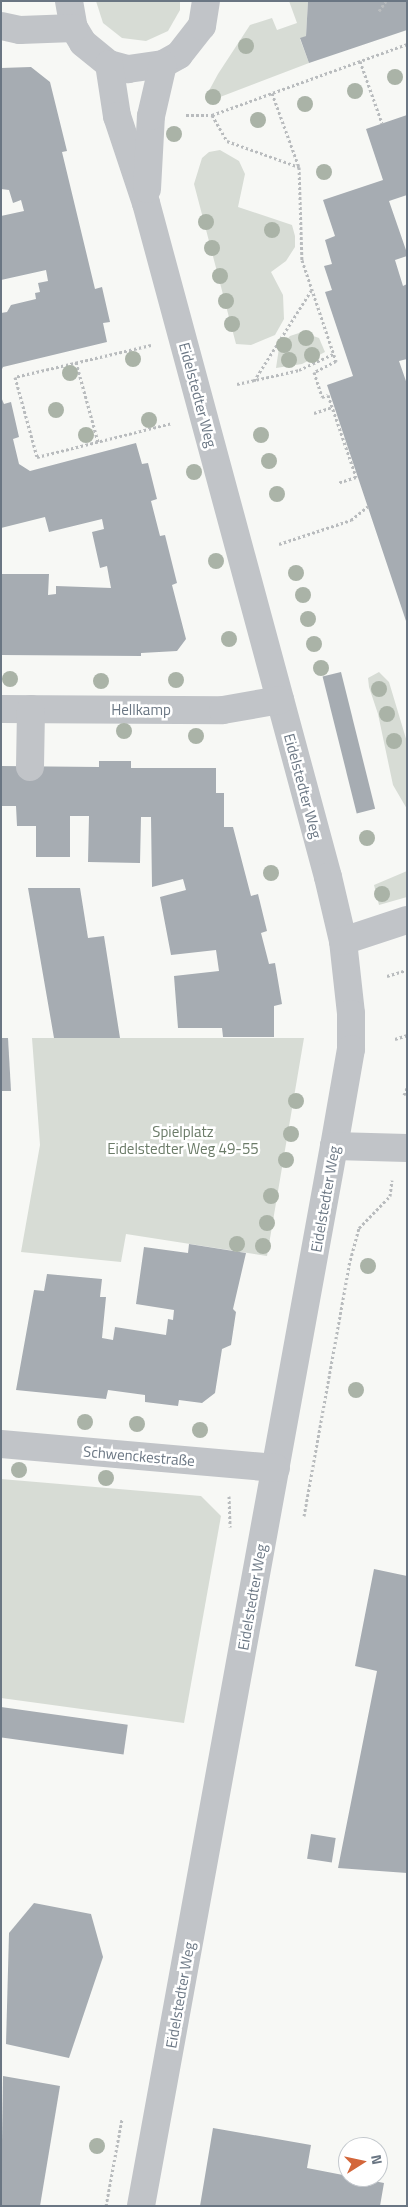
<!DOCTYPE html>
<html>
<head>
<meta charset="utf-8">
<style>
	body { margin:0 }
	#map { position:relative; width:408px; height:2207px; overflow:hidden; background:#f7f8f5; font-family:"Titillium Web",sans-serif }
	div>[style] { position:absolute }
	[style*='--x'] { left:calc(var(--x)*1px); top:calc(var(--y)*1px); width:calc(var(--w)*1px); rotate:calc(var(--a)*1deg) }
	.green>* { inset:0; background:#d7dcd5 }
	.building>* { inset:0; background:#a6acb2; transform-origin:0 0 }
	.path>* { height:3px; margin-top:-1.5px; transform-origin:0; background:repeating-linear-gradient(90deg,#b9bcbe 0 2.5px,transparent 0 5px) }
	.minor>* { height:28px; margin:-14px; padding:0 14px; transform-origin:14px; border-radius:14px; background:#c1c4c8 }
	.trees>* { width:16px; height:16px; margin:-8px; border-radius:50%; background:#aab3a7 }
	span { translate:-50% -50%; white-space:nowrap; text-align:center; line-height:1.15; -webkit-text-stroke:5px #fff; paint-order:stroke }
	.street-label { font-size:15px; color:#6a7683 }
	.park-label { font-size:15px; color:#6b7b68 }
	.frame { position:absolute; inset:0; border:2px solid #6a7683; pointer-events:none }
	.north { position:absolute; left:338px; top:2137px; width:50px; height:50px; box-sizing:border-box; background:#fff; border:1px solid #c3c8cd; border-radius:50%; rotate:80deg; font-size:14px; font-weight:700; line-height:20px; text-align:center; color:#6a7683 }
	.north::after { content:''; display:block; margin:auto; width:18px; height:22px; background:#d3663a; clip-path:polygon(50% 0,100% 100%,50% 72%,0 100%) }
</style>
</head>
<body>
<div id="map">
	<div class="green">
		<div style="clip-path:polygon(96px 1px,180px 1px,180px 10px,168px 31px,146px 41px,122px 38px,103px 23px)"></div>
		<div style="clip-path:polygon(289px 1px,308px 1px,306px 36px,300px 39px,309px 63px,207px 102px,205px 98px,218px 74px,250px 25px,272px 18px,277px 30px,297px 23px)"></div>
		<div style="clip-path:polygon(220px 150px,239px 161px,245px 174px,238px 207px,292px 225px,295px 236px,295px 247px,286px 261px,271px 272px,283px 295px,284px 319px,275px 335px,251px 345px,236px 344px,194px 184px,202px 158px,209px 152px)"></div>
		<div style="clip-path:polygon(302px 332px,319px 338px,325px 352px,302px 364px,276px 368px,279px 348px,290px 336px)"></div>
		<div style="clip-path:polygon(379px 672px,389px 682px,407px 742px,407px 809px,393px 785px,378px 714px,369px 687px,368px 678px)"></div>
		<div style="clip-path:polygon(407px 871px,407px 897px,379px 905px,374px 885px)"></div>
		<div style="clip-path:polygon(32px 1038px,304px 1038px,267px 1256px,126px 1234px,121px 1262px,21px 1252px,40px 1145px)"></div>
		<div style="clip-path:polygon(1px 1479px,201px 1496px,221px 1516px,184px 1723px,1px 1698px)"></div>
	</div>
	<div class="building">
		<div style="clip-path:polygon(308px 1px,407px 1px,407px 30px,309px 63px,300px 38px,306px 36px)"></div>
		<div style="clip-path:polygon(31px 67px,50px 82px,67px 151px,62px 152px,95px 289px,102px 287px,110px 322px,103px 323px,107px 342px,3px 367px,1px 371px,1px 313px,7px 312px,11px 305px,36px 299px,35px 293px,40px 292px,38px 283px,48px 281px,46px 270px,1px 280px,1px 216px,24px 211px,21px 200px,13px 203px,9px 190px,1px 189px,1px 68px)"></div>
		<div style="clip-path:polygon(407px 115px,407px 195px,389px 201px,407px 253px,407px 256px,395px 260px,403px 286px,407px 284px,407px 359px,399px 361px,407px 384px,406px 621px,327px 385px,353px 376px,325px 292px,332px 290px,324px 266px,332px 264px,325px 240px,335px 236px,323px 200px,383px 180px,366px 129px)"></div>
		<div style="clip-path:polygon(1px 397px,4px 404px,11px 402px,19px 437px,13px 439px,19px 464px,30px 471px,136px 443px,142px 464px,148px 463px,157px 499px,151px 501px,160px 536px,165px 535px,177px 583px,172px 585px,186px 639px,177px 651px,141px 653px,141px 656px,1px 655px,1px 574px,49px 574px,48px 595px,56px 594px,56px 586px,111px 588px,107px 566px,100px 568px,92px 532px,104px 529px,102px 519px,49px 532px,45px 517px,1px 528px)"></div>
		<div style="left:341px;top:672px;width:141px;height:19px;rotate:76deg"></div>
		<div style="clip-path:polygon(99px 761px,131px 761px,131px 768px,216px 768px,216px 793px,224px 793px,224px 827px,233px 827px,251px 896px,258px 894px,267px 931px,261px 933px,269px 964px,275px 963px,282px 1004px,274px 1006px,274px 1037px,223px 1037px,222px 1028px,178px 1028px,174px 976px,219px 971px,216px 950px,171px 955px,160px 897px,186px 890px,183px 879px,152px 887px,151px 817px,141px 817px,140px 863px,88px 862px,89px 816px,70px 816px,70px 857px,36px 857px,36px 826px,17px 826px,16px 806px,1px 806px,1px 766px,99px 767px)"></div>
		<div style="clip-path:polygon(28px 888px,80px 888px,88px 938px,104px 936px,120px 1038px,54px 1038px)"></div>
		<div style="clip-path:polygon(1px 1038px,8px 1038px,11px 1091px,1px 1091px)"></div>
		<div style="clip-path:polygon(189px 1244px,246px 1253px,233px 1309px,236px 1312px,231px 1345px,222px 1349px,215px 1393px,202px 1403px,179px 1400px,178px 1406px,145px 1402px,145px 1395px,108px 1390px,106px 1399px,16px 1390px,34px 1290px,44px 1291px,47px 1274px,102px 1279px,100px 1297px,106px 1297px,102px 1338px,113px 1340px,115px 1327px,166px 1335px,168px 1319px,173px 1320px,174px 1310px,136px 1304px,144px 1247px,188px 1253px)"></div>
		<div style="clip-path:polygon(374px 1569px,407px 1576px,407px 1873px,338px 1868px,377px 1671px,355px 1666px)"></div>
		<div style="left:1px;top:1707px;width:128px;height:30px;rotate:8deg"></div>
		<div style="left:311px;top:1834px;width:25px;height:25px;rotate:9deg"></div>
		<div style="clip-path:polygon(34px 1903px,91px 1914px,103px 1957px,69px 2058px,6px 2044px,9px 1933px)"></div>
		<div style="clip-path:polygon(3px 2076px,60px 2086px,40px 2206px,1px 2206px)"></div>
		<div style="clip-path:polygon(213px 2128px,311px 2145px,307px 2168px,384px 2183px,380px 2206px,200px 2206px)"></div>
	</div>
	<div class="path">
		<div style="--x:379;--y:11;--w:12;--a:-55"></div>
		<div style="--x:360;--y:61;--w:66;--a:70.5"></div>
		<div style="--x:272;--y:93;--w:79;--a:70"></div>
		<div style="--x:299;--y:167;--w:93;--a:88.2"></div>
		<div style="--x:302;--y:260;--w:107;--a:71.4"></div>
		<div style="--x:336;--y:361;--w:25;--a:153"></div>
		<div style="--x:314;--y:372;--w:26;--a:72"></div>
		<div style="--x:322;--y:397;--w:6;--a:-18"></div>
		<div style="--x:328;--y:395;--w:87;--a:71.1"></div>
		<div style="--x:356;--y:477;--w:19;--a:162"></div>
		<div style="--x:186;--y:115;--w:26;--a:0"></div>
		<div style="--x:212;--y:115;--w:208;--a:-20"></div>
		<div style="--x:212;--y:115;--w:30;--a:60"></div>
		<div style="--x:227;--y:141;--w:77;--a:19.9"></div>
		<div style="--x:406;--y:195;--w:1;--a:0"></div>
		<div style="--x:151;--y:345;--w:140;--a:166.8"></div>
		<div style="--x:15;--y:377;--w:83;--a:74.6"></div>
		<div style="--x:37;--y:457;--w:139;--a:-14.1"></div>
		<div style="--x:76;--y:362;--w:83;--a:74.6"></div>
		<div style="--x:254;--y:381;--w:107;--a:-57.7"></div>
		<div style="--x:237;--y:384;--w:64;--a:-12.7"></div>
		<div style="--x:299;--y:370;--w:38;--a:-25"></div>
		<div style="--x:314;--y:413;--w:19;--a:-18"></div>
		<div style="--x:279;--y:544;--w:76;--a:-18.4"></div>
		<div style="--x:351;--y:520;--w:22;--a:-39"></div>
		<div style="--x:387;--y:976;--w:21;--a:-17"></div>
		<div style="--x:395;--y:1039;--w:13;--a:-18"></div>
		<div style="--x:404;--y:1095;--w:8;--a:-67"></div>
		<div style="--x:229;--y:1496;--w:31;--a:88"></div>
		<div style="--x:304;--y:1516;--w:255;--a:-79.8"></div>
		<div style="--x:349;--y:1265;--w:38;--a:-75"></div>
		<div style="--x:359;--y:1228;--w:45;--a:-45.9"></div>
		<div style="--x:390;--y:1196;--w:16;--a:-83"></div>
		<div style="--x:106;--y:2206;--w:88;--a:-79.6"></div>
	</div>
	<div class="minor">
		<div style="--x:69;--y:1;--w:27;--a:80"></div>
		<div style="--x:74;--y:28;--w:17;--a:59"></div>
		<div style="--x:83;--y:43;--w:33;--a:39"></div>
		<div style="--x:109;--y:64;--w:20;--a:15"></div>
		<div style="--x:128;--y:69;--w:35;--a:-8"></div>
		<div style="--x:163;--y:64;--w:18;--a:-29"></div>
		<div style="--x:179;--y:55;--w:37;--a:-52"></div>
		<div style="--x:202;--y:26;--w:25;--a:-81"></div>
		<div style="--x:1;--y:26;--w:19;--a:12"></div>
		<div style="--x:20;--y:30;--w:54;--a:-2.1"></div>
		<div style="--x:109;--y:64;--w:53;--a:81.3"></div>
		<div style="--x:117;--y:116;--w:92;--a:71.6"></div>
		<div style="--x:146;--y:203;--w:698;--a:74.89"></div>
		<div style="--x:328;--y:877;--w:66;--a:76.8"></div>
		<div style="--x:343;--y:941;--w:73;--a:83.7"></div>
		<div style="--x:351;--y:1014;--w:35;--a:90"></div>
		<div style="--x:351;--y:1049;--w:98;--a:99.9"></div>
		<div style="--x:334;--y:1146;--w:1077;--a:100.32"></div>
		<div style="--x:147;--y:189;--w:73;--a:-86.9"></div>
		<div style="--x:151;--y:116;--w:53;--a:-77"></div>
		<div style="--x:1;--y:709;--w:222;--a:0.3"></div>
		<div style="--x:223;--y:710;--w:58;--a:-10"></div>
		<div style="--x:30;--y:767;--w:58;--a:-89"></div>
		<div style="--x:343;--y:941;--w:67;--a:-18.2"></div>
		<div style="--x:334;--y:1146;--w:73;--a:1.6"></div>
		<div style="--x:1;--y:1444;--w:276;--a:5"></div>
	</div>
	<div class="trees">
		<div style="left:246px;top:46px"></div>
		<div style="left:395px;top:77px"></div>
		<div style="left:355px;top:91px"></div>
		<div style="left:213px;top:97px"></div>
		<div style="left:305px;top:104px"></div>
		<div style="left:258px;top:120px"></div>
		<div style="left:174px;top:134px"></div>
		<div style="left:324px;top:172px"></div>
		<div style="left:206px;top:222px"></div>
		<div style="left:272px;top:230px"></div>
		<div style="left:212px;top:248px"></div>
		<div style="left:220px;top:276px"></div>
		<div style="left:226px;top:301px"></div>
		<div style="left:232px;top:324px"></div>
		<div style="left:306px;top:338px"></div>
		<div style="left:284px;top:345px"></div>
		<div style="left:312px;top:355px"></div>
		<div style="left:133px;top:359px"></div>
		<div style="left:289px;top:360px"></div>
		<div style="left:70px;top:373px"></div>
		<div style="left:56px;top:410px"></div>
		<div style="left:149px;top:420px"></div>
		<div style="left:86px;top:435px"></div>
		<div style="left:261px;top:435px"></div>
		<div style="left:269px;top:461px"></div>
		<div style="left:194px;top:472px"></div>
		<div style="left:277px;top:494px"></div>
		<div style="left:216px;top:561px"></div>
		<div style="left:296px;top:573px"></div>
		<div style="left:303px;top:595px"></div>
		<div style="left:308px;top:619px"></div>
		<div style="left:229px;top:639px"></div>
		<div style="left:314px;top:644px"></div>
		<div style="left:321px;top:668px"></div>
		<div style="left:10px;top:679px"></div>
		<div style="left:176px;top:680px"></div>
		<div style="left:101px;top:681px"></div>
		<div style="left:379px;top:689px"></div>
		<div style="left:387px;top:714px"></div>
		<div style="left:124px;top:731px"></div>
		<div style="left:196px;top:736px"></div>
		<div style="left:394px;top:741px"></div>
		<div style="left:367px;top:838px"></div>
		<div style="left:271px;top:873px"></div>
		<div style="left:382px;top:894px"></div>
		<div style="left:296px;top:1101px"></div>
		<div style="left:291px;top:1134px"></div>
		<div style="left:286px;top:1160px"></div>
		<div style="left:271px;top:1196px"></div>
		<div style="left:267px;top:1223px"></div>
		<div style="left:237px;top:1244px"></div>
		<div style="left:263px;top:1246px"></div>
		<div style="left:368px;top:1266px"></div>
		<div style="left:356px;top:1390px"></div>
		<div style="left:85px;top:1422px"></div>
		<div style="left:137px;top:1424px"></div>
		<div style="left:200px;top:1430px"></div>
		<div style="left:19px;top:1470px"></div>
		<div style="left:106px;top:1478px"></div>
		<div style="left:97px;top:2146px"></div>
	</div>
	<div class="street-label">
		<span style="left:198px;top:395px;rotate:75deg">Eidelstedter Weg</span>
		<span style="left:141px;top:710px">Hellkamp</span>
		<span style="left:303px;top:786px;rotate:75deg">Eidelstedter Weg</span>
		<span style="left:325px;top:1199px;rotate:-80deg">Eidelstedter Weg</span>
		<span style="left:139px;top:1456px;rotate:5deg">Schwenckestraße</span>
		<span style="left:252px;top:1597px;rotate:-80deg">Eidelstedter Weg</span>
		<span style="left:180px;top:1995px;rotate:-80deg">Eidelstedter Weg</span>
	</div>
	<div class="park-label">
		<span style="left:183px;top:1140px">Spielplatz<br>Eidelstedter Weg 49-55</span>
	</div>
	<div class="frame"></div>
	<div class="north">N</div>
</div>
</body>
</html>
